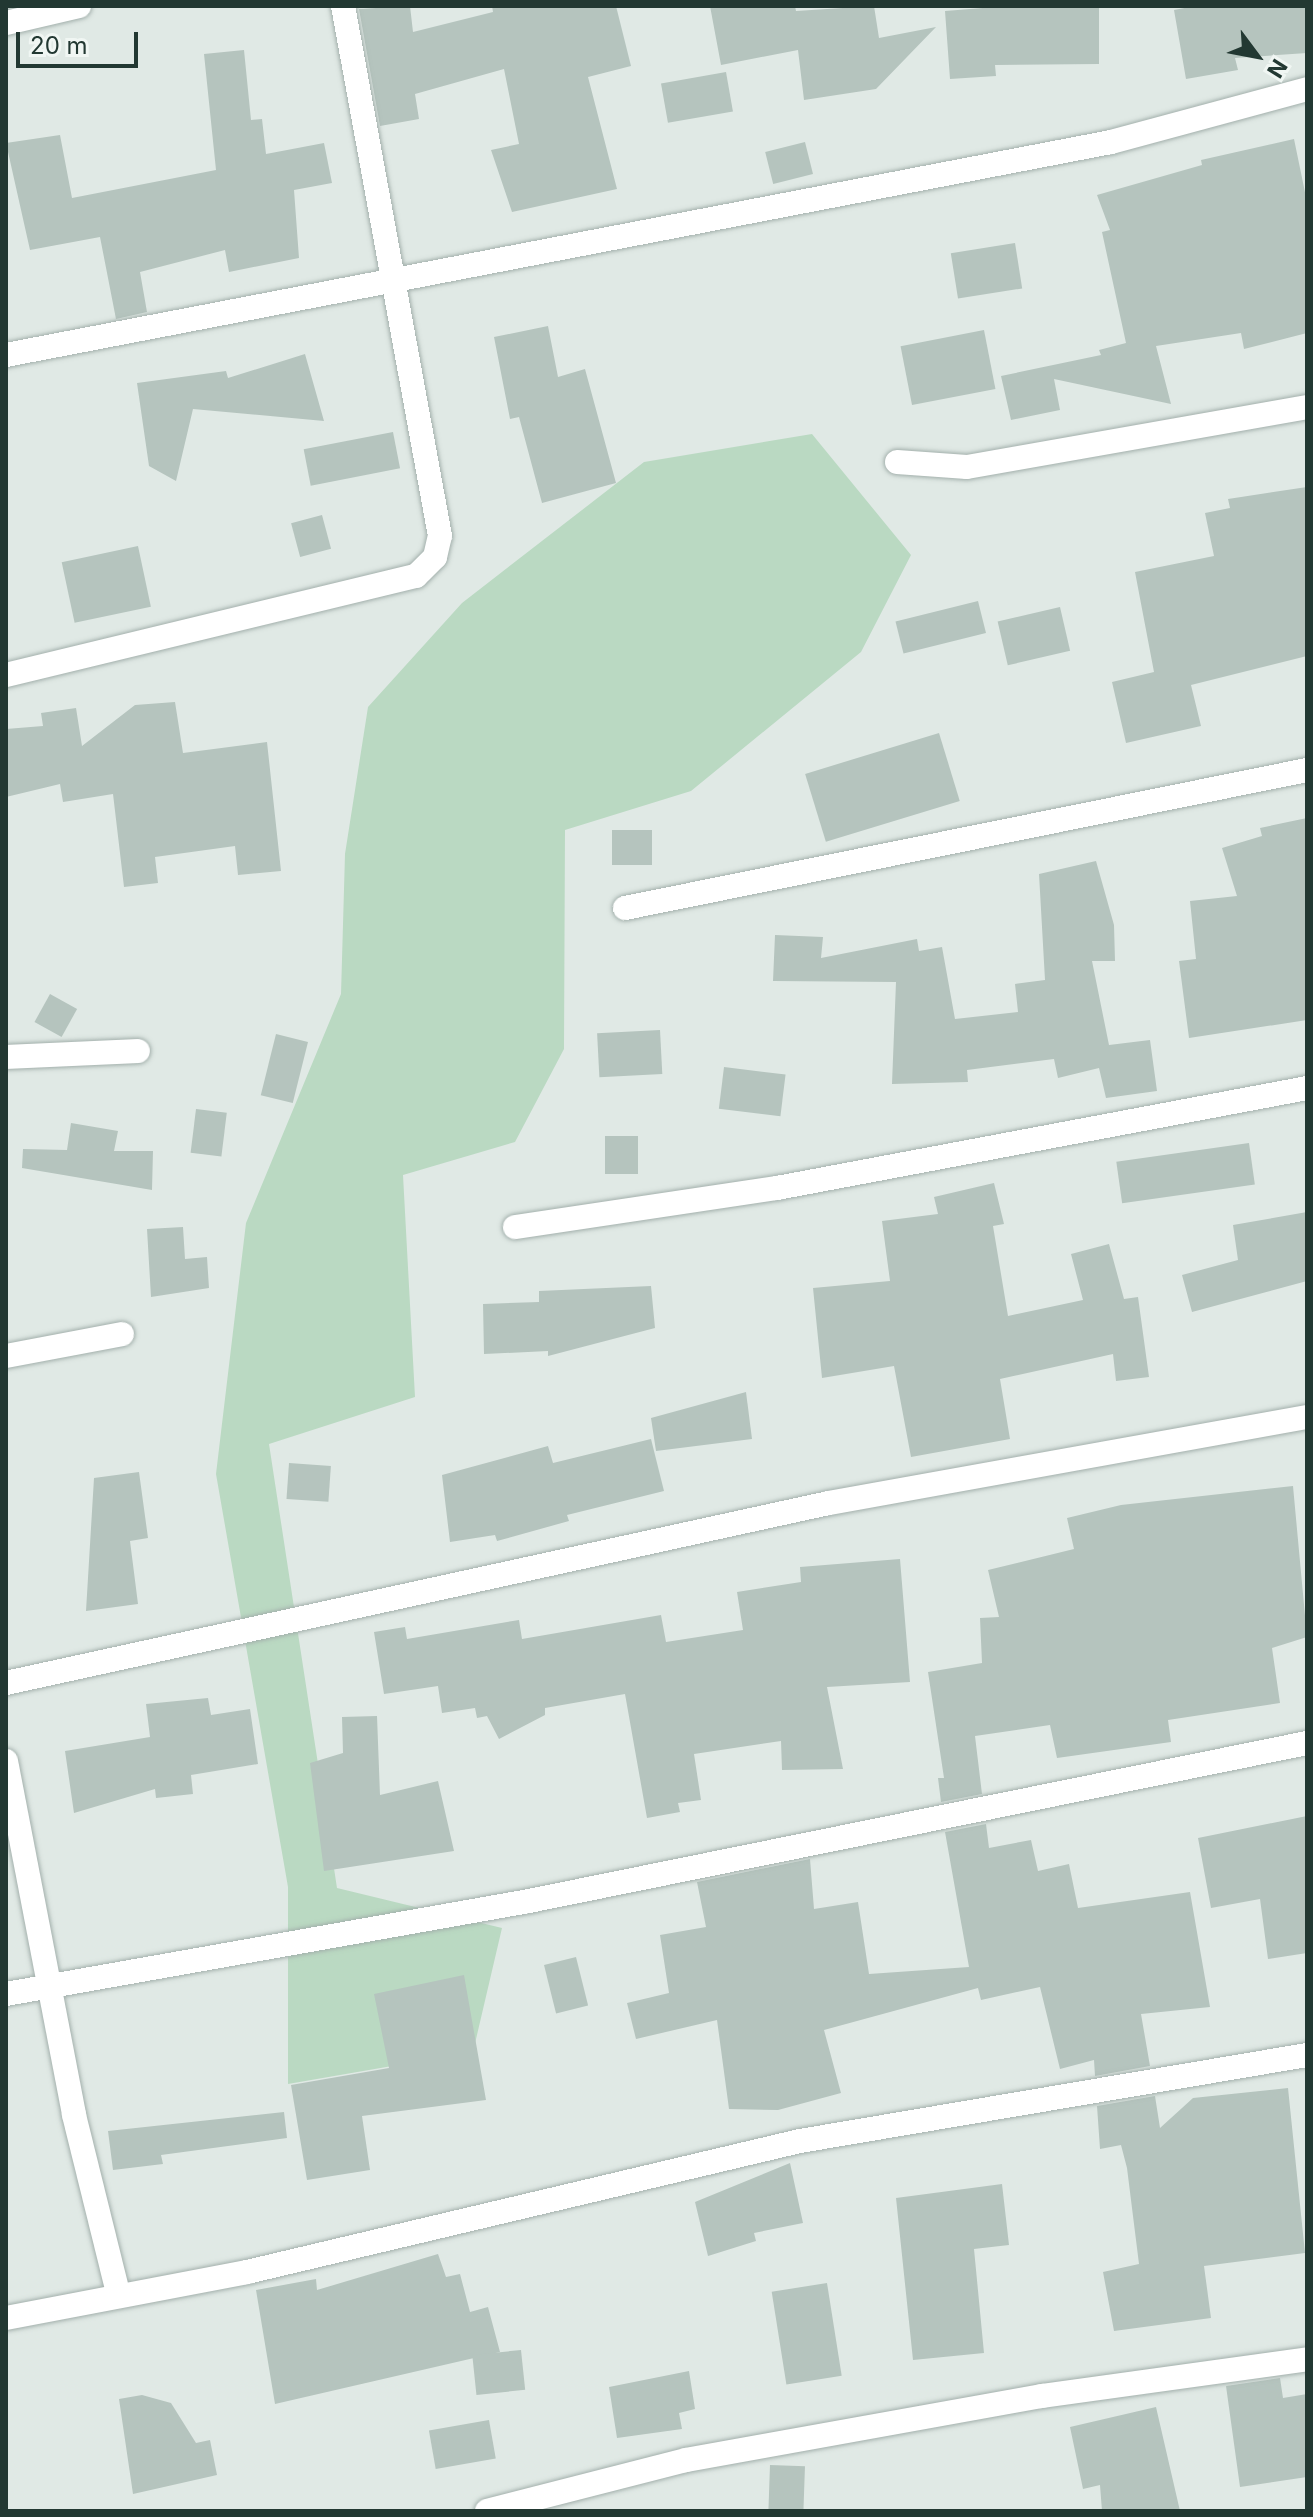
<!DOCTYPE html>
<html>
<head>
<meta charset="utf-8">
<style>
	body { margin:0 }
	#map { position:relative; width:1313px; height:2517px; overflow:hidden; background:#e0e9e5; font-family:Inter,sans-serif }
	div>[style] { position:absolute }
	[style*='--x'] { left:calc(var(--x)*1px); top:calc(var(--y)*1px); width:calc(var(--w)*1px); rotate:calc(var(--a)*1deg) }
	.green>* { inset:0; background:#bad9c2 }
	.building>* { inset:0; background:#b5c4be; transform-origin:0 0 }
	.roads { filter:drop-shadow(0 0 2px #a3b0ac) drop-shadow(0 0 2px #a3b0ac) }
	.minor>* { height:24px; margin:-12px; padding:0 12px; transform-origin:12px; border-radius:12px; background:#fff }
	.tertiary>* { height:24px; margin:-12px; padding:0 12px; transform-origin:12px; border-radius:12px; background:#fff }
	span { translate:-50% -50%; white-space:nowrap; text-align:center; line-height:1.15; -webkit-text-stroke:7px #f0f6f3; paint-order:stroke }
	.frame { position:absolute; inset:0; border:8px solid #223832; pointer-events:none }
	.north { position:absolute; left:1217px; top:16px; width:80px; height:80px; -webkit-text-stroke:6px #f0f6f3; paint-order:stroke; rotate:122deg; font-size:22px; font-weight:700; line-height:32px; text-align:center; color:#223832 }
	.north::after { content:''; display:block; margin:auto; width:28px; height:36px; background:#223832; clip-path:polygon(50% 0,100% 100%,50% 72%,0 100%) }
	.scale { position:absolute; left:16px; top:32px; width:122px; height:36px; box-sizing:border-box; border:4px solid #223832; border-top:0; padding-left:10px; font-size:24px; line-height:28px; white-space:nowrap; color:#223832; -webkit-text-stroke:6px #f0f6f3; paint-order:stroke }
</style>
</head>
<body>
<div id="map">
	<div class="green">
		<div style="clip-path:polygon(812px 434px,911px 555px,861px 652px,691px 791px,565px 830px,564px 1049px,515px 1142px,403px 1175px,415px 1397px,269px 1444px,337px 1888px,502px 1928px,473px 2052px,288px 2084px,288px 1887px,216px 1474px,246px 1223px,341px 994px,345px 854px,368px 707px,462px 603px,644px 462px)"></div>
	</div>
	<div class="building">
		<div style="clip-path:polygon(410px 6px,413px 32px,493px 12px,492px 6px,616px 6px,631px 66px,588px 77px,617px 189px,512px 212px,491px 150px,519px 144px,504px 69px,415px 94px,419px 119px,380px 126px,359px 9px)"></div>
		<div style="clip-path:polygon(710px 6px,795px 6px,796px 11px,874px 6px,879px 38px,936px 27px,876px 89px,804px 100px,798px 50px,721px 65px)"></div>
		<div style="clip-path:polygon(1008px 6px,1099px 6px,1099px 64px,995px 65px,996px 76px,950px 79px,945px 11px)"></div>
		<div style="clip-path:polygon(1195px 6px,1307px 6px,1307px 53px,1235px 58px,1238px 70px,1186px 79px,1174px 10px)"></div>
		<div style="clip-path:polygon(244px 50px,251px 120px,262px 119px,266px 154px,324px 143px,332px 183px,294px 190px,299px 258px,229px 272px,225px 250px,140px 272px,147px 312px,116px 319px,100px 237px,30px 250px,6px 143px,60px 135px,72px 198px,216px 170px,204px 54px)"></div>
		<div style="left:726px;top:72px;width:40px;height:66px;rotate:80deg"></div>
		<div style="clip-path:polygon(1294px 139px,1307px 202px,1307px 333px,1244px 349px,1241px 333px,1156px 346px,1171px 404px,1054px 379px,1060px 410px,1011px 420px,1001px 376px,1101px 355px,1099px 350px,1126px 343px,1102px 232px,1110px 230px,1097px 195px,1202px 165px,1201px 160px)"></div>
		<div style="left:805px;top:142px;width:33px;height:41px;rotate:76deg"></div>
		<div style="left:1015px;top:243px;width:46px;height:65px;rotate:81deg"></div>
		<div style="clip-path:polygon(548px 326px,558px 377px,585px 369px,616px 483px,542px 503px,519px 417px,510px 419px,494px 337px)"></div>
		<div style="left:984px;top:330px;width:60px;height:85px;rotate:79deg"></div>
		<div style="clip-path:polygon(305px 354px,324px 421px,193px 409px,176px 481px,149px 466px,137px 383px,226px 371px,228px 378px)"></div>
		<div style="left:393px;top:432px;width:37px;height:91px;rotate:79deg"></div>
		<div style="clip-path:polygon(1307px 487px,1307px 656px,1191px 685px,1201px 726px,1126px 743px,1112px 682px,1154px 672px,1135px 572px,1214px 556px,1205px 513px,1230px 508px,1228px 499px)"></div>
		<div style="left:322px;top:515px;width:35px;height:32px;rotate:75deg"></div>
		<div style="left:138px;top:546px;width:62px;height:78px;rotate:78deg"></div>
		<div style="left:978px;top:601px;width:33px;height:85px;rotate:76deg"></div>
		<div style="left:1060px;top:607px;width:45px;height:64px;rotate:77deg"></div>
		<div style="clip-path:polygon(175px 702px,183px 753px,267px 742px,281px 871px,238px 875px,235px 846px,155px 857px,158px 883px,124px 887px,113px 794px,63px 802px,60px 784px,6px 797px,6px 729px,43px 726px,41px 713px,76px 708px,82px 746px,135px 705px)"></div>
		<div style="left:939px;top:733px;width:71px;height:140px;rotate:73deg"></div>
		<div style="clip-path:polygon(1307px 818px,1307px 1020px,1189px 1038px,1179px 961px,1196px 959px,1190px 901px,1237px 896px,1222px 848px,1262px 836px,1260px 828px)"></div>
		<div style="left:652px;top:830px;width:35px;height:40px;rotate:90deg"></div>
		<div style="clip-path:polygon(1096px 861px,1114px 925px,1115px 961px,1092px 961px,1109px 1045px,1150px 1040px,1157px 1091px,1106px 1098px,1099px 1068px,1058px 1078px,1054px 1059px,967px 1070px,968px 1082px,892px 1084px,896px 982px,773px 981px,775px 935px,823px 937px,821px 958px,917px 939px,919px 951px,942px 947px,955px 1019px,1018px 1012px,1015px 984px,1045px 980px,1039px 874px)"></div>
		<div style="left:50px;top:994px;width:31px;height:32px;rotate:29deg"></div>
		<div style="left:660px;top:1030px;width:44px;height:63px;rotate:87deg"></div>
		<div style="left:276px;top:1034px;width:33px;height:63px;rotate:14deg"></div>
		<div style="left:724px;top:1067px;width:62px;height:42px;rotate:7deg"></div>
		<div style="left:196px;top:1109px;width:31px;height:44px;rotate:7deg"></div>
		<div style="clip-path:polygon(71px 1123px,118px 1131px,114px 1151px,153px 1151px,152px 1190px,22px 1168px,23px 1149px,67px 1150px)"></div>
		<div style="left:605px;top:1136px;width:33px;height:38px"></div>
		<div style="left:1249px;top:1143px;width:42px;height:134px;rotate:82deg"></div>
		<div style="clip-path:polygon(994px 1183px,1004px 1224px,993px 1226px,1008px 1316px,1083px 1300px,1071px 1254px,1109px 1244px,1124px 1299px,1138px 1297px,1149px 1377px,1116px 1381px,1113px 1354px,1000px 1379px,1010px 1439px,911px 1457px,894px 1366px,822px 1378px,813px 1288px,890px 1281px,882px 1221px,938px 1214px,934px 1197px)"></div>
		<div style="clip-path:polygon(1307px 1212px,1307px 1281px,1192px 1312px,1182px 1275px,1238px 1260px,1233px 1225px)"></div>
		<div style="clip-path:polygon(183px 1227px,185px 1259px,207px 1257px,209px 1288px,151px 1297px,147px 1229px)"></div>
		<div style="clip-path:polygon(651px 1286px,655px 1328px,548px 1356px,548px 1351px,484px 1354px,483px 1304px,539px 1302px,539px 1291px)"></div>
		<div style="clip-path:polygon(746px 1392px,752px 1439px,656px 1451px,651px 1418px)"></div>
		<div style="clip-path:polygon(651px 1439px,664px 1491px,567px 1515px,569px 1521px,497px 1541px,495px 1535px,450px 1542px,442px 1475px,548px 1446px,553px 1463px)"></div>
		<div style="left:289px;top:1463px;width:42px;height:36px;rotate:4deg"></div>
		<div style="clip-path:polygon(139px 1472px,148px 1538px,130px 1541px,138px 1604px,86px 1611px,94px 1478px)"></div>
		<div style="clip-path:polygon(1293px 1486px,1307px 1637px,1272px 1648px,1280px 1703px,1168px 1720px,1171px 1742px,1057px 1758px,1050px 1725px,975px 1736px,982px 1794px,941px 1802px,938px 1778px,944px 1778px,928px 1672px,982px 1663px,980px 1618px,999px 1617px,988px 1570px,1074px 1549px,1067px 1518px,1121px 1505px)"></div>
		<div style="clip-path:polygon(900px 1559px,910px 1682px,827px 1687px,843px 1769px,782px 1770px,781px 1741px,694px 1754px,701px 1800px,678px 1803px,680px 1812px,647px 1818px,625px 1694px,545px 1708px,545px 1715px,499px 1739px,487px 1716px,477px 1718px,475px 1708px,442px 1713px,438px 1686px,384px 1694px,374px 1632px,405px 1627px,407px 1639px,519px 1620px,522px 1639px,661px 1615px,666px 1642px,743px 1630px,737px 1592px,801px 1582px,800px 1567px)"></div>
		<div style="clip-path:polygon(208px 1698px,211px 1715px,250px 1709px,258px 1764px,191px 1775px,193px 1794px,156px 1798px,155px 1789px,74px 1813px,65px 1751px,150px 1737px,146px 1704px)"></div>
		<div style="clip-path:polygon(377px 1716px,380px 1795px,438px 1781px,454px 1851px,324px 1871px,310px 1763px,343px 1753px,342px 1717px)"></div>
		<div style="clip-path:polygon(1307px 1816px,1307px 1953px,1268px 1959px,1260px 1899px,1211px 1908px,1198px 1838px)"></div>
		<div style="clip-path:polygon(986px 1824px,989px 1848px,1031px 1840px,1038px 1871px,1069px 1864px,1078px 1908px,1190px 1892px,1210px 2007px,1141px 2014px,1150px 2066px,1095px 2076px,1094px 2060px,1060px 2069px,1040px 1987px,981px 2000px,978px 1988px,824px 2030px,841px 2093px,778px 2110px,729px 2109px,717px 2020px,636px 2039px,627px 2003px,669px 1993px,660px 1935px,706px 1927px,697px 1882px,810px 1859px,814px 1909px,858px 1902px,869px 1974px,969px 1967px,945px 1832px)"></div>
		<div style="left:576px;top:1957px;width:50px;height:33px;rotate:76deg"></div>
		<div style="clip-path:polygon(464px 1975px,486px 2100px,362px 2116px,370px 2170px,307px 2180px,291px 2085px,389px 2068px,374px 1994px)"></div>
		<div style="clip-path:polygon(1288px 2088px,1305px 2253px,1204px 2266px,1211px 2318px,1114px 2331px,1103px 2272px,1139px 2264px,1127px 2168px,1121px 2145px,1100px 2149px,1097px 2106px,1155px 2096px,1160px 2128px,1193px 2098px)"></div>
		<div style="clip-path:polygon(284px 2112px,287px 2138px,161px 2155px,163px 2164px,113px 2170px,108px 2131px)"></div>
		<div style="clip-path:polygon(790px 2163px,803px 2223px,754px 2233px,756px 2241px,708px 2256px,695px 2202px)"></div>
		<div style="clip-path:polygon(1002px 2184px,1009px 2245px,974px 2249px,984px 2353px,913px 2360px,896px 2198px)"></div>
		<div style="clip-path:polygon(438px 2254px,446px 2277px,460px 2274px,470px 2312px,488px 2307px,500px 2352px,275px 2404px,256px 2290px,316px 2279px,317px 2290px)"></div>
		<div style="left:827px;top:2283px;width:94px;height:56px;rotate:81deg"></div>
		<div style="left:521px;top:2350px;width:40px;height:49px;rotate:84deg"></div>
		<div style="clip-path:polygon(689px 2371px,695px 2409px,679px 2413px,682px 2429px,617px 2438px,609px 2387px)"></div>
		<div style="clip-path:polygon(1280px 2378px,1283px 2398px,1307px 2394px,1307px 2477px,1240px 2487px,1226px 2386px)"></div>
		<div style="clip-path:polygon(142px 2395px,171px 2403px,196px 2443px,210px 2440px,217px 2475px,133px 2494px,119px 2399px)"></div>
		<div style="clip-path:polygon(1156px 2407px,1180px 2511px,1102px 2511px,1100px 2485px,1083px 2489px,1070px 2427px)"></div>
		<div style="left:489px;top:2420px;width:39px;height:61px;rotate:80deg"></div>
		<div style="left:770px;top:2465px;width:35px;height:46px;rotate:2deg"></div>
	</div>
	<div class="roads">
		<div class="minor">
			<div style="--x:6;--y:355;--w:1125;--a:-10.91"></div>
			<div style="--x:1111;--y:142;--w:203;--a:-15.1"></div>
			<div style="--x:897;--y:462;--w:70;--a:4.1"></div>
			<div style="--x:967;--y:467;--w:345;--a:-10"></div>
			<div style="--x:6;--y:675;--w:422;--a:-13.6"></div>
			<div style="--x:416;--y:576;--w:27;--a:-45"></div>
			<div style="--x:435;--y:557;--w:22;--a:-77"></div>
			<div style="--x:440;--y:536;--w:539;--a:-100.37"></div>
			<div style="--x:625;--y:908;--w:696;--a:-11.44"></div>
			<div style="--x:6;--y:1057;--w:132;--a:-2.6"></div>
			<div style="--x:515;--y:1227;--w:265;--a:-8.5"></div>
			<div style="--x:777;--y:1188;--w:539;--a:-10.68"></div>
			<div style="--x:6;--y:1356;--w:118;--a:-10.7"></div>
			<div style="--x:6;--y:1683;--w:842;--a:-12.34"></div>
			<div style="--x:829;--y:1503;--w:486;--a:-10.2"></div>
			<div style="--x:6;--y:1761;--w:360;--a:79.1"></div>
			<div style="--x:74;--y:2115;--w:183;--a:76.1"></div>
			<div style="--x:6;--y:1994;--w:531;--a:-10.08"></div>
			<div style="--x:529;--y:1901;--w:794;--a:-11.48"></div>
			<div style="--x:6;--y:2318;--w:245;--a:-10.8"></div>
			<div style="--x:247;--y:2272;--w:568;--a:-13.33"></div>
			<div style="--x:800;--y:2141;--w:514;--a:-9.63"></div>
			<div style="--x:487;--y:2511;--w:205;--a:-14.4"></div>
			<div style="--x:686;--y:2460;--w:362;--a:-10.2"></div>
			<div style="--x:1042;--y:2396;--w:268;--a:-7.9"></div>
		</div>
		<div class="tertiary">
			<div style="--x:6;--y:23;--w:75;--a:-13.1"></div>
		</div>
	</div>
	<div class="frame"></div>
	<div class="north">N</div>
	<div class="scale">20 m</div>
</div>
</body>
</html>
